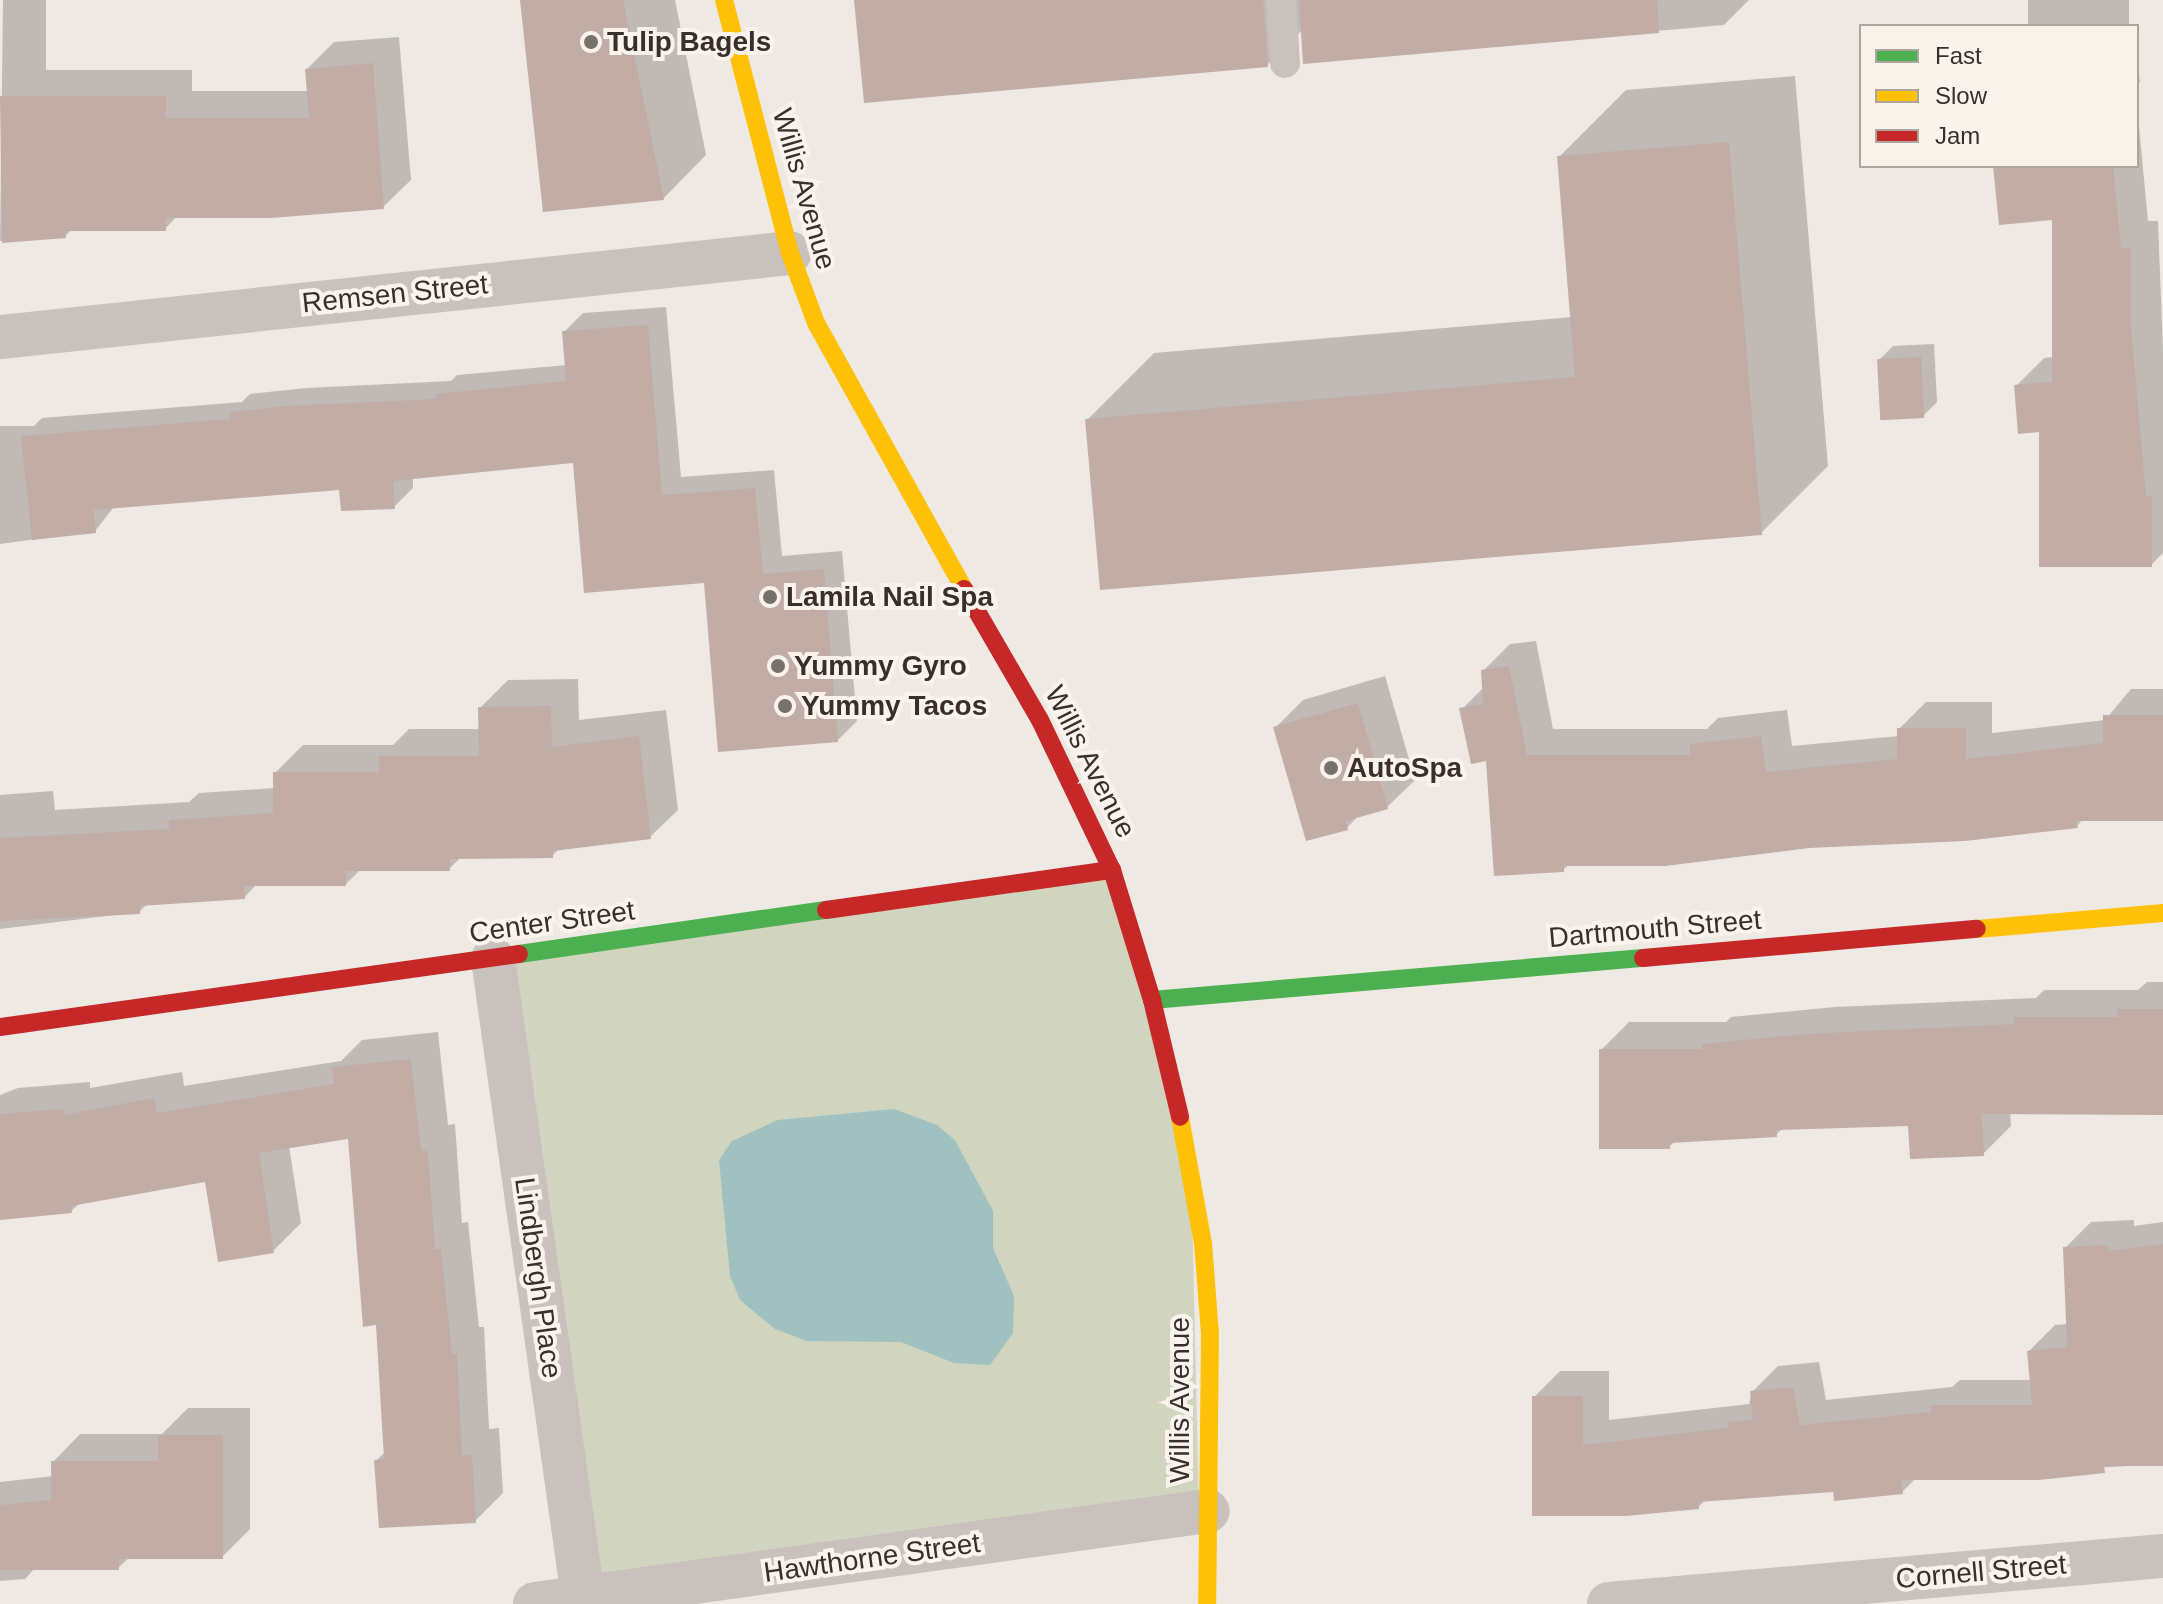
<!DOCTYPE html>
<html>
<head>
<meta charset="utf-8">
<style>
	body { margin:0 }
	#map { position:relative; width:2163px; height:1604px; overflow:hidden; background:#efe9e4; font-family:Arial,sans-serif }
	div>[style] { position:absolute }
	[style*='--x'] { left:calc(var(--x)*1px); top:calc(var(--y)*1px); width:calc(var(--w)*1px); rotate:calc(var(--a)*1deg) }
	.green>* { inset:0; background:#d1d4be }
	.water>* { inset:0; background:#a0c1c0 }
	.shadow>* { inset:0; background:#0003; transform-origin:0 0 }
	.building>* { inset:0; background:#c2aca6; transform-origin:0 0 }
	.lane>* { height:30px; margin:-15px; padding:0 15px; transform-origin:15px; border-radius:15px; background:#c8c1bd }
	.street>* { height:44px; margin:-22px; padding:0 22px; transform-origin:22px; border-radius:22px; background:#c8c1bd }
	.fast>* { height:18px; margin:-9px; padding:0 9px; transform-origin:9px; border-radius:9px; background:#4caf50 }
	.slow>* { height:18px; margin:-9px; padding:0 9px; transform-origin:9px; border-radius:9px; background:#ffc107 }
	.jam>* { height:18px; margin:-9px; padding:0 9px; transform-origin:9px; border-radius:9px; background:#c62828 }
	.dots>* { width:22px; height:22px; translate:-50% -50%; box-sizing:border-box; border:4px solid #faf3ec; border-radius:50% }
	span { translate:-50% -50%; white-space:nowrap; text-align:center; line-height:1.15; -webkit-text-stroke:8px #faf3ec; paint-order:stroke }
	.poi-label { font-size:28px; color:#392e2a; font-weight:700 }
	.left { translate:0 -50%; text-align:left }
	.street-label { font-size:28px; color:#392e2a }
	.legend { position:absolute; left:1859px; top:24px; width:280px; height:144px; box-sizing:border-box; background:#faf3ec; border:2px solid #ada49e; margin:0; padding:10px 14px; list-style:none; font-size:24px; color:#392e2a }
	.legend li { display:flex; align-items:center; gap:16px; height:40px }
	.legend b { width:40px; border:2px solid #ada49e }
</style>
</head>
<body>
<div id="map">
	<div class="green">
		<div style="clip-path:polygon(1112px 870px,1191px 1163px,1199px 1512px,598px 1590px,505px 959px)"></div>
	</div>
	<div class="water">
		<div style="clip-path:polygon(894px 1109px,937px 1125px,955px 1140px,993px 1211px,993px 1248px,1014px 1296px,1013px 1333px,990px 1365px,954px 1363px,901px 1342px,807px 1341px,775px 1329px,740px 1300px,730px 1276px,719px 1160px,732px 1141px,778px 1120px)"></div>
	</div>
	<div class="shadow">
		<div style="clip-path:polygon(3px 0,46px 0,46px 70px,192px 70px,192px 91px,309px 91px,307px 69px,334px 42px,399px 37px,411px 180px,383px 207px,177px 216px,165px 229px,73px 229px,65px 236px,0 241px)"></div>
		<div style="clip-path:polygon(522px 0,675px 0,706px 155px,663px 199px)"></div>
		<div style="clip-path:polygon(857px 0,1749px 0,1724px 25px,1305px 62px,1303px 29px,1267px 65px)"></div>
		<div style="left:2028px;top:0;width:101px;height:26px"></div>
		<div style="clip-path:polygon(2137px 60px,2140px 82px,2137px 85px)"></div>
		<div style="clip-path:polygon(1795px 76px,1828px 466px,1761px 533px,1087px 420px,1154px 353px,1572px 317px,1559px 157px,1626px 90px)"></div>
		<div style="clip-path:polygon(2137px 106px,2148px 221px,2158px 221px,2163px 352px,2163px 553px,2151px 565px,2041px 430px,2016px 386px,2044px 358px,2054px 357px,2054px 218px,1995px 166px,2137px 166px)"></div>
		<div style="clip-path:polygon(666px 307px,681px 477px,774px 470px,782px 556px,842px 551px,857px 721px,838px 740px,706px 581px,575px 461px,413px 477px,413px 488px,394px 507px,341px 488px,114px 507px,95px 531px,0 544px,0 426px,34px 426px,42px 418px,242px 402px,250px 394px,306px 388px,451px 381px,457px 375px,567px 365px,564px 332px,583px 313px)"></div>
		<div style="clip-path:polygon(1934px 344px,1937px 402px,1923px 416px,1879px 360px,1893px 346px)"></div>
		<div style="clip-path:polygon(1536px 641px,1553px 729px,1707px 729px,1718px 718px,1787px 710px,1792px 746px,1899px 736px,1899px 729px,1926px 702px,1992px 702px,1992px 733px,2105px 720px,2131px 689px,2163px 689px,2163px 819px,2083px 819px,2077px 826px,1570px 864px,1563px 870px,1462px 709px,1484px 687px,1483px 671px,1510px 644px)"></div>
		<div style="clip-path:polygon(1385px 676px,1415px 780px,1387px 807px,1359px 815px,1347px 828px,1275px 728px,1303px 700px)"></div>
		<div style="clip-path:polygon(578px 679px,579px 720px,666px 710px,678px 810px,650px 837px,560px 848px,552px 856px,461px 857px,449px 869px,361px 869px,346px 884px,257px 884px,244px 898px,147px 904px,139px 912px,0 929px,0 795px,53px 791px,55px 810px,189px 802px,199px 793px,275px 788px,275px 773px,303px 745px,393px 745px,409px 729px,480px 729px,480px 708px,508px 680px)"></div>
		<div style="clip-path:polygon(2147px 982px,2163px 982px,2163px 1113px,2010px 1112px,2011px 1126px,1983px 1154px,1910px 1124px,1783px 1128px,1776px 1135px,1676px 1140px,1669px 1147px,1601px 1050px,1629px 1022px,1726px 1022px,1731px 1017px,1835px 1007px,2036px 998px,2044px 990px,2138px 990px)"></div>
		<div style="clip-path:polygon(438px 1032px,448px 1125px,455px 1124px,462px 1223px,468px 1222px,479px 1327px,484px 1327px,489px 1429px,499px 1428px,503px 1493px,475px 1521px,376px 1461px,386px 1451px,378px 1323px,350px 1136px,289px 1146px,301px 1223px,273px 1251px,207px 1180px,80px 1203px,71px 1211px,0 1218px,0 1095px,18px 1088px,90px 1082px,90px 1088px,182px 1072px,184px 1086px,341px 1061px,362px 1040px)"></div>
		<div style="clip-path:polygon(2134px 1220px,2134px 1226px,2163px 1222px,2163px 1464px,1916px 1478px,1902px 1492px,1835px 1490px,1706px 1500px,1698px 1507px,1626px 1514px,1534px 1397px,1560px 1371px,1609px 1371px,1609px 1420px,1749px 1404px,1752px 1392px,1778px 1366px,1819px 1362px,1826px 1400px,1952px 1387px,1960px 1380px,2031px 1380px,2029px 1351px,2055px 1325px,2068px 1324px,2065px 1248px,2091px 1222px)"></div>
		<div style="clip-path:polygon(188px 1408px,250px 1408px,250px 1529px,222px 1557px,130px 1557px,118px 1568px,35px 1568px,25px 1579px,0 1581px,0 1482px,53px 1476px,53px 1462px,80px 1434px,162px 1434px)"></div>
	</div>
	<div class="building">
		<div style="clip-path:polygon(520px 0,623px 0,664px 200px,543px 212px)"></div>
		<div style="clip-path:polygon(854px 0,1263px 0,1268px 67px,864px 103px)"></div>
		<div style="clip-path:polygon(1299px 0,1657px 0,1659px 33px,1303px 64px)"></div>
		<div style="clip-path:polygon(373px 63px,384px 209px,271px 218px,166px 218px,166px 231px,66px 231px,66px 238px,2px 243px,0 96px,166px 96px,166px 118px,309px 118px,305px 69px)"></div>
		<div style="clip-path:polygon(1729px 142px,1762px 535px,1100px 590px,1085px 419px,1575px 377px,1557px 156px)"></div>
		<div style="clip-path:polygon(1993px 166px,2113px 166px,2121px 248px,2131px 248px,2131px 326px,2146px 496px,2152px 496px,2152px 567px,2039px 567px,2039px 432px,2018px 434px,2014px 385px,2052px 382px,2052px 220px,1999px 225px)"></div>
		<div style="clip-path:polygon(648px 325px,662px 495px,755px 488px,763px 574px,824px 569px,838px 742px,718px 752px,704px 583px,584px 593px,573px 463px,393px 481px,395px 509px,341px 511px,339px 490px,94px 510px,96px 533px,32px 540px,21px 436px,230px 419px,229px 412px,285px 406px,436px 399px,436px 394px,566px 381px,562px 331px)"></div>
		<div style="left:1921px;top:357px;width:61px;height:44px;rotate:87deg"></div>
		<div style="clip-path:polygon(1509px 666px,1527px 755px,1691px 755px,1689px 744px,1761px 736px,1766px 772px,1897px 759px,1897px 728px,1966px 728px,1966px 759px,2103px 743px,2103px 715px,2163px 715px,2163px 821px,2077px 821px,2078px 828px,1965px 841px,1809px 848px,1665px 866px,1564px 866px,1564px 872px,1494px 876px,1486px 761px,1471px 764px,1459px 708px,1483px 704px,1481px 670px)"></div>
		<div style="clip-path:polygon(1358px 703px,1388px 809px,1346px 821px,1348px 830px,1306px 841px,1273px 727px)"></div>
		<div style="clip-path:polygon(551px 706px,552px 747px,639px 736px,651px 839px,553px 851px,553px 858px,450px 859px,450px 871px,346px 871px,346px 886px,244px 886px,245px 899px,140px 906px,140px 914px,0 921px,0 838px,169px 829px,169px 820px,273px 813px,273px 772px,379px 772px,379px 756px,479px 756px,478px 707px)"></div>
		<div style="clip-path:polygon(2117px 1009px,2163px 1009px,2163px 1115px,1982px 1114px,1984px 1156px,1910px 1159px,1908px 1126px,1776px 1130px,1777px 1137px,1670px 1143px,1670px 1149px,1599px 1149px,1599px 1049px,1702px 1049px,1702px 1044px,1806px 1034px,2014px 1024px,2014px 1017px,2117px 1017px)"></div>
		<div style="clip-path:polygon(411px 1059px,421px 1151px,428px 1151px,435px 1249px,441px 1249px,452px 1354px,457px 1353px,462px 1456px,472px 1455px,476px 1523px,379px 1528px,374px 1460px,384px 1459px,376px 1325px,363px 1327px,348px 1139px,259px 1153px,274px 1253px,218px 1262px,205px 1182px,71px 1206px,72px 1213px,0 1220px,0 1114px,63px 1109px,63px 1115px,154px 1098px,157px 1113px,334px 1084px,332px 1067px)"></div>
		<div style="clip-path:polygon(2163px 1244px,2163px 1466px,2104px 1466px,2105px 1473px,2039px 1480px,1901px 1480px,1903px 1494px,1834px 1501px,1833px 1492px,1699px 1502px,1699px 1509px,1626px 1516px,1532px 1516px,1532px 1396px,1583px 1396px,1583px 1445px,1728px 1428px,1728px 1422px,1753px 1420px,1750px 1391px,1793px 1387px,1800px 1425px,1931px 1412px,1931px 1405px,2032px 1405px,2027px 1351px,2067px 1347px,2063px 1247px,2108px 1245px,2109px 1251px)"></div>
		<div style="clip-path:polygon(158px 1435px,223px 1435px,223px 1559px,119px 1559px,119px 1570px,0 1570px,0 1505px,51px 1500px,51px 1461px,158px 1461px)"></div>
	</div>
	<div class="lane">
		<div style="--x:1281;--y:0;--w:63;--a:86.4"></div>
	</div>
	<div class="street">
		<div style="--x:0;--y:337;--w:794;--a:-6.07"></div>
		<div style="--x:493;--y:959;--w:644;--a:81.97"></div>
		<div style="--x:535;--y:1604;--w:679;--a:-7.87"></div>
		<div style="--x:1609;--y:1604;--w:556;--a:-4.95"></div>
	</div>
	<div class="fast">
		<div style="--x:519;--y:954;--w:310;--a:-8.2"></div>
		<div style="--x:1152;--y:1000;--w:493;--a:-4.9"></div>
	</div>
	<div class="slow">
		<div style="--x:724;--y:0;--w:261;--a:75.4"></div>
		<div style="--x:790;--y:253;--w:75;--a:69.6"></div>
		<div style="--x:816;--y:323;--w:304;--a:60.9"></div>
		<div style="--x:1977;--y:929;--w:187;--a:-4.9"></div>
		<div style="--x:1180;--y:1117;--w:128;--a:79.7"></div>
		<div style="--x:1203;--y:1243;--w:90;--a:85.6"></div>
		<div style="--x:1210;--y:1333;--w:271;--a:90.6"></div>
	</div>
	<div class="jam">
		<div style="--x:964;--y:589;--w:151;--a:59.9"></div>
		<div style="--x:1040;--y:720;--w:166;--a:64.4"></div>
		<div style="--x:1112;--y:870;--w:136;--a:72.9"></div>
		<div style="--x:1152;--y:1000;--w:120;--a:76.5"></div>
		<div style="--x:826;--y:910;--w:289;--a:-8"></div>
		<div style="--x:1643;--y:958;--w:335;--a:-5"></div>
		<div style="--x:0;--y:1027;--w:524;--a:-8.01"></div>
	</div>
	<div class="dots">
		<div style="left:591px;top:42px;background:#796f6b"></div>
		<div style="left:770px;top:597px;background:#796f6b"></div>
		<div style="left:778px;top:666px;background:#796f6b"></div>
		<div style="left:785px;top:706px;background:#796f6b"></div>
		<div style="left:1331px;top:768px;background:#796f6b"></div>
	</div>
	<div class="poi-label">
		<span class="left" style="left:607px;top:42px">Tulip Bagels</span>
		<span class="left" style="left:786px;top:597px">Lamila Nail Spa</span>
		<span class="left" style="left:794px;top:666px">Yummy Gyro</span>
		<span class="left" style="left:801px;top:706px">Yummy Tacos</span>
		<span class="left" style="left:1347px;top:768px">AutoSpa</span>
	</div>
	<div class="street-label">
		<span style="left:804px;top:189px;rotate:74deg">Willis Avenue</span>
		<span style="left:395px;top:294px;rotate:-6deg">Remsen Street</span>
		<span style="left:1090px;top:762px;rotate:63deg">Willis Avenue</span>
		<span style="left:552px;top:922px;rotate:-8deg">Center Street</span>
		<span style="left:1655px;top:929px;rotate:-5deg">Dartmouth Street</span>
		<span style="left:538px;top:1278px;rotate:82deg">Lindbergh Place</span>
		<span style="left:1180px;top:1400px;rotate:-90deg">Willis Avenue</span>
		<span style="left:872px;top:1558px;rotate:-8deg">Hawthorne Street</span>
		<span style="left:1981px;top:1572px;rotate:-5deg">Cornell Street</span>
	</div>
	<ul class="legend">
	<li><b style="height:10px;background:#4caf50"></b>Fast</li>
	<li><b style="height:10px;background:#ffc107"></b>Slow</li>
	<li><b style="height:10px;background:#c62828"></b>Jam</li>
	</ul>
</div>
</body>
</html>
